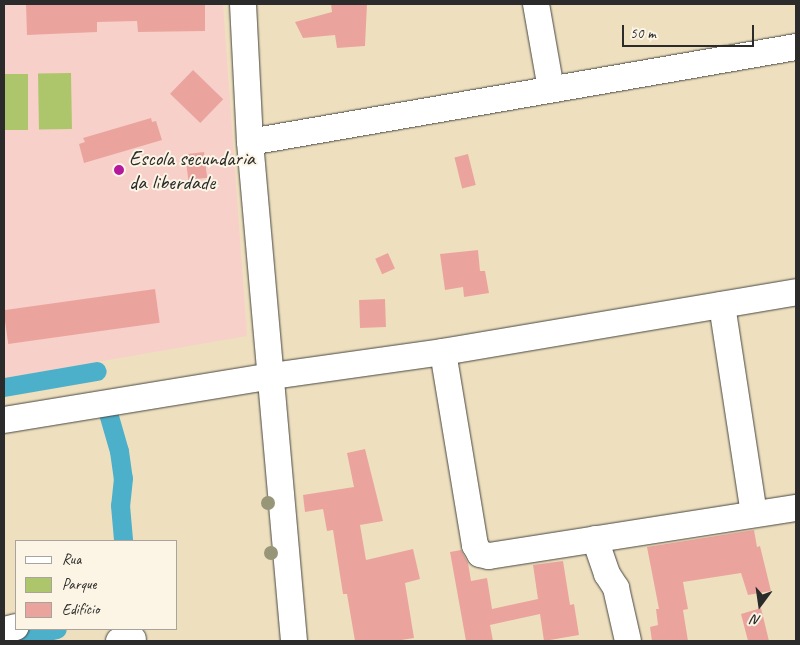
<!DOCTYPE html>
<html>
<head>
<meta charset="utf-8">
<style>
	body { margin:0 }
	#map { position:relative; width:800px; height:645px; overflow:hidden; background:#eee0bf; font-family:Caveat,sans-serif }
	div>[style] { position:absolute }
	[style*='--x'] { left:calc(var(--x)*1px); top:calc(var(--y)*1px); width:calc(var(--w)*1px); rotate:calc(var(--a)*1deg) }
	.built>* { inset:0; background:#f7d0c9 }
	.green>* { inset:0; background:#aec66b; transform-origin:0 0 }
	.canal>* { height:19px; margin:-9.5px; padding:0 9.5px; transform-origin:9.5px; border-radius:9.5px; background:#4cb0cb }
	.building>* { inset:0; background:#eba49d; transform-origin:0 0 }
	.roads { filter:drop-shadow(0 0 1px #484641) drop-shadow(0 0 1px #484641) }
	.minor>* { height:26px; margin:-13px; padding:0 13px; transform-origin:13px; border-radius:13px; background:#fff }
	.trees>* { width:14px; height:14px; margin:-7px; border-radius:50%; background:#989678 }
	.dots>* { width:14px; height:14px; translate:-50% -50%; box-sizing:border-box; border:2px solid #fcf5e5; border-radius:50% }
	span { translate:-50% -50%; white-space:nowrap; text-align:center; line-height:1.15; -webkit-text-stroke:4px #fcf5e5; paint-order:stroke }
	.poi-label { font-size:21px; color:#2b2b2b }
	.left { translate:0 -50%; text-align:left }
	.frame { position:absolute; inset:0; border:5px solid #2b2b2b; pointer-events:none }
	.legend { position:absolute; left:15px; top:540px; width:162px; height:90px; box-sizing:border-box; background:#fcf5e5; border:1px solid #a8a49b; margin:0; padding:6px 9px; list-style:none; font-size:15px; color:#2b2b2b }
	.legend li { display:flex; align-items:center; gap:10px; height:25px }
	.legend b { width:25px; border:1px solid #a8a49b }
	.north { position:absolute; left:735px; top:580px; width:50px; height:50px; -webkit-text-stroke:4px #fcf5e5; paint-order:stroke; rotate:194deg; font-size:14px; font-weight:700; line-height:20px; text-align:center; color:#2b2b2b }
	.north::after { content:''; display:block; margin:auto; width:18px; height:22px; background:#2b2b2b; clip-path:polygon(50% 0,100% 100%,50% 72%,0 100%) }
	.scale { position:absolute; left:622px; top:25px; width:132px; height:22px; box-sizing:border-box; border:2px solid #2b2b2b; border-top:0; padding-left:6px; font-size:15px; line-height:18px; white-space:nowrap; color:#2b2b2b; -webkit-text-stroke:4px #fcf5e5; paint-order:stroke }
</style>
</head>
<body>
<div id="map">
	<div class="built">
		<div style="clip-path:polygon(4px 4px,223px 4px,247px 336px,4px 378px)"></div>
	</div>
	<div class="green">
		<div style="left:71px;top:73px;width:56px;height:33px;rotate:89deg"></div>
		<div style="left:4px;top:74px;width:24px;height:56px"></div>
	</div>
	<div class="canal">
		<div style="--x:4;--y:387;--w:94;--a:-9.8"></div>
		<div style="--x:106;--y:406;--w:47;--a:73.9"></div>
		<div style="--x:119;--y:451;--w:27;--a:82"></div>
		<div style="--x:123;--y:478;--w:27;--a:96"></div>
		<div style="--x:120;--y:505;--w:36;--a:85"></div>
		<div style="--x:4;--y:641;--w:54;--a:-12.8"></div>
	</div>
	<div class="building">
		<div style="clip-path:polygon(26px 4px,205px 4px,205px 31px,138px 32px,137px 21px,97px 22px,97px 32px,27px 35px)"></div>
		<div style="clip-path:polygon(331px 4px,367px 4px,365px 46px,337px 48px,335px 35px,303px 38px,295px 22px,332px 12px)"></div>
		<div style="left:193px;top:70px;width:42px;height:33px;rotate:44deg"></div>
		<div style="clip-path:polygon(151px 118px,152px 122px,156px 121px,162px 140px,84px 163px,79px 144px,85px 142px,83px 138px)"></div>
		<div style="left:204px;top:152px;width:26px;height:19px;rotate:83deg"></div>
		<div style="left:468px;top:154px;width:32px;height:14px;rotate:76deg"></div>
		<div style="clip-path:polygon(478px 250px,480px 271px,485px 271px,489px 293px,464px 297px,463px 287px,445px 290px,440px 254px)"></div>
		<div style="left:388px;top:253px;width:17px;height:14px;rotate:66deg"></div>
		<div style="left:155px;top:289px;width:34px;height:153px;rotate:82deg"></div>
		<div style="left:385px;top:299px;width:28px;height:26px;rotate:88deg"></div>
		<div style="clip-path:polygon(365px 449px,383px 521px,360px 525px,366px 560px,413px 549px,420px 579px,405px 583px,414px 638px,395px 641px,355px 641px,347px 594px,343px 594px,333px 530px,327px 531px,323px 509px,305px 512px,303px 495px,354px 487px,347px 453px)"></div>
		<div style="clip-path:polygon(754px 530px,757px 547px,760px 546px,771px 591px,748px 595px,741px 573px,683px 582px,688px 609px,683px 610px,688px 641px,652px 641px,650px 627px,658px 625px,656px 609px,659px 609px,647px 547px)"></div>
		<div style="clip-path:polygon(461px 550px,468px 563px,471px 581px,487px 578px,492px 609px,538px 599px,533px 565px,563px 561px,570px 605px,574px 604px,579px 635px,544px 641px,540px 614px,490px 625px,493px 641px,466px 641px,450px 552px)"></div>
		<div style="clip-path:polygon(761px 608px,769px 641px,748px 641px,741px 614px)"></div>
	</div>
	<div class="roads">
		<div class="minor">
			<div style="--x:243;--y:4;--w:138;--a:87.1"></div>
			<div style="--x:250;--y:142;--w:501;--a:84.96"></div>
			<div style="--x:536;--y:4;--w:86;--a:80"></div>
			<div style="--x:250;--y:142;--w:554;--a:-9.87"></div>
			<div style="--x:722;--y:305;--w:211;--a:81.3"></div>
			<div style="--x:443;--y:352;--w:196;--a:80.6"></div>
			<div style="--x:475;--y:545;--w:10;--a:61"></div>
			<div style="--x:480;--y:554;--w:9;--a:13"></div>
			<div style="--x:489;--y:556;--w:311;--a:-8.9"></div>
			<div style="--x:4;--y:420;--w:272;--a:-9.3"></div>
			<div style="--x:272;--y:376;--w:173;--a:-8"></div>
			<div style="--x:443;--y:352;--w:358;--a:-9.6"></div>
			<div style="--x:595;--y:539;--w:37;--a:71"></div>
			<div style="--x:607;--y:574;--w:17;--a:57"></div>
			<div style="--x:616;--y:588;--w:54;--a:77.2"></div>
			<div style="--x:4;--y:630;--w:12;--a:-14"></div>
			<div style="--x:119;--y:641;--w:14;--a:-8"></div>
		</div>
	</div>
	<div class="trees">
		<div style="left:268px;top:503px"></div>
		<div style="left:271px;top:553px"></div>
	</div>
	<div class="dots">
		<div style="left:119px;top:170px;background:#b5179e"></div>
	</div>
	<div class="poi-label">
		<span class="left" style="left:129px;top:170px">Escola secundaria<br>da liberdade</span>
	</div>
	<div class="frame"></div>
	<ul class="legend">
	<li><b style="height:6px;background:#fff"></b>Rua</li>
	<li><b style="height:14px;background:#aec66b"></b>Parque</li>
	<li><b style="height:14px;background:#eba49d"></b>Edifício</li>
	</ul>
	<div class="north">N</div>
	<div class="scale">50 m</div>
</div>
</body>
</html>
